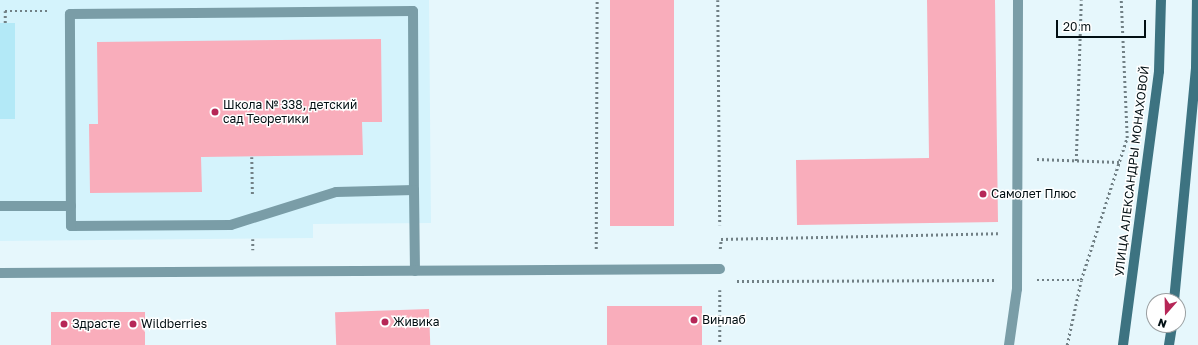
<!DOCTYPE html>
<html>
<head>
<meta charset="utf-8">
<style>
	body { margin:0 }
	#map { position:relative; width:1198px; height:345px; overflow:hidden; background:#e6f7fc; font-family:"Golos Text",sans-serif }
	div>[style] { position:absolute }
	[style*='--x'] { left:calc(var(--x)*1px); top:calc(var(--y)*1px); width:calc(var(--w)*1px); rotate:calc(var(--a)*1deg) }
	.built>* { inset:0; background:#d4f3fc }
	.green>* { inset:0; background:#b3e9f7; transform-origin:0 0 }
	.building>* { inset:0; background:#f9adbb; transform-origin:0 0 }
	.path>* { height:2.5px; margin-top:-1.25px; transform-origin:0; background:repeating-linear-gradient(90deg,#718085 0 2px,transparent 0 5px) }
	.lane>* { height:10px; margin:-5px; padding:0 5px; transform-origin:5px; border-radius:5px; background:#7a9da7 }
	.street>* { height:10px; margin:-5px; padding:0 5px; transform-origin:5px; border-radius:5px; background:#7a9da7 }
	.secondary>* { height:10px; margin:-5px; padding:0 5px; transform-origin:5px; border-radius:5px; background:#3d7381 }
	.dots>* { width:11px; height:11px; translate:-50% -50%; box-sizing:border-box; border:2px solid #fff; border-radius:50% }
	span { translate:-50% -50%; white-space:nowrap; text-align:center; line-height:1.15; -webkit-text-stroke:3px #fff; paint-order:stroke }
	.poi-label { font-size:12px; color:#020f13 }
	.left { translate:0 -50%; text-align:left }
	.street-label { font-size:12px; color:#020f13 }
	.north { position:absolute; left:1146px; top:293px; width:40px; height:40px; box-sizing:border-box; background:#fff; border:1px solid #9a9fa1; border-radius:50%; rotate:200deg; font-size:11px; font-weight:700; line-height:16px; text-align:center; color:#020f13 }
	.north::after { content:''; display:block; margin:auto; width:14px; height:18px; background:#b62757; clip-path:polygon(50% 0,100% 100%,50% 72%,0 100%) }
	.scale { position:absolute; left:1056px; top:20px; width:90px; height:18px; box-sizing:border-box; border:2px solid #020f13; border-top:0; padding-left:5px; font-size:12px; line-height:14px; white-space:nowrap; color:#020f13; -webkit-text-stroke:3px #fff; paint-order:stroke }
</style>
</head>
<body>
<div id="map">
	<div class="built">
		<div style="clip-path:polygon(0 0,429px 0,431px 223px,313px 224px,313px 238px,0 241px)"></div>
	</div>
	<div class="green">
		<div style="left:0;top:23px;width:15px;height:96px"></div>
	</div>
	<div class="building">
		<div style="left:610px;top:0;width:64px;height:226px"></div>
		<div style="clip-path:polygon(927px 0,995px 0,998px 222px,797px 225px,796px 160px,929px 158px)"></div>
		<div style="clip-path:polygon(381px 39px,382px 122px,362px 122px,363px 155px,201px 157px,202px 192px,90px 193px,89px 124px,98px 124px,97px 42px)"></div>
		<div style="left:702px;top:306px;width:39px;height:95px;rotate:90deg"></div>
		<div style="left:429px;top:309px;width:36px;height:94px;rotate:88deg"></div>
		<div style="left:145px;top:312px;width:33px;height:94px;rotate:90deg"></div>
	</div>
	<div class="path">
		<div style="--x:718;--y:0;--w:225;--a:89.5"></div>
		<div style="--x:5;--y:23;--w:12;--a:-90"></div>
		<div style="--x:5;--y:11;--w:45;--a:0"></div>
		<div style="--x:252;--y:157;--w:39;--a:89"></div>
		<div style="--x:1037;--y:159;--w:82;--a:2.1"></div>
		<div style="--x:1076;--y:161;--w:161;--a:-88.2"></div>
		<div style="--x:253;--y:239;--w:11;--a:90"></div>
		<div style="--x:596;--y:249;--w:249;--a:-89.8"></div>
		<div style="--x:720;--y:249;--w:10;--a:-84"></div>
		<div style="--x:721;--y:239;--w:277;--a:-1.2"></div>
		<div style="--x:1037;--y:280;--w:44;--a:0"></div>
		<div style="--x:737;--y:281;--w:259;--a:-0.2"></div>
		<div style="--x:720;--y:290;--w:55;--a:90"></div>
		<div style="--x:1067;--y:345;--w:66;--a:-77.8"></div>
		<div style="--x:1081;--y:280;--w:149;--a:-72.1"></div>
		<div style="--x:1127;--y:138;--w:138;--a:-92.5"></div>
	</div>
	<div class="lane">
		<div style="--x:414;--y:190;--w:78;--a:178.5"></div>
		<div style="--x:336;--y:192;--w:110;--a:162.6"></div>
		<div style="--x:231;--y:225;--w:160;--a:179.6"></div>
		<div style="--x:71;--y:226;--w:212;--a:-90.3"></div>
		<div style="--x:70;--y:14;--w:343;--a:-0.5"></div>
		<div style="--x:413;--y:11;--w:179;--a:89.7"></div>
		<div style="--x:414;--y:190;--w:81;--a:89.3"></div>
		<div style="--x:0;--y:206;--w:71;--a:0"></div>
		<div style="--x:1009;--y:345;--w:57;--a:-81.9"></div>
		<div style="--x:1017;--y:289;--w:289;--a:-89.8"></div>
	</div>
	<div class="street">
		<div style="--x:0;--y:273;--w:720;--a:-0.32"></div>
	</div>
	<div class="secondary">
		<div style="--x:1174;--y:301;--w:234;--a:-84.6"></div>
		<div style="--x:1196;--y:68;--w:68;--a:-89.2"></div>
		<div style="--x:1123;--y:345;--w:276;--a:-82.5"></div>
		<div style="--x:1159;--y:71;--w:71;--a:-88.4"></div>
		<div style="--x:1169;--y:345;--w:20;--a:-81"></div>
	</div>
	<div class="dots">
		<div style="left:215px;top:112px;background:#b62757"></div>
		<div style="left:983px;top:194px;background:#b62757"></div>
		<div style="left:694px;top:320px;background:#b62757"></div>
		<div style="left:385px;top:322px;background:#b62757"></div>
		<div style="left:64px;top:324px;background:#b62757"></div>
		<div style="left:133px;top:324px;background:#b62757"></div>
	</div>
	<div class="poi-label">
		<span class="left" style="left:223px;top:112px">Школа № 338, детский<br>сад Теоретики</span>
		<span class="left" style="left:991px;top:194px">Самолет Плюс</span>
		<span class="left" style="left:702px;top:320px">Винлаб</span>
		<span class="left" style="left:393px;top:322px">Живика</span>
		<span class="left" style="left:72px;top:324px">Здрасте</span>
		<span class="left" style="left:141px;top:324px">Wildberries</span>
	</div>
	<div class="street-label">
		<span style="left:1132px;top:171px;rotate:-83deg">УЛИЦА АЛЕКСАНДРЫ МОНАХОВОЙ</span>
	</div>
	<div class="north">N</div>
	<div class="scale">20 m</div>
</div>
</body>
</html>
